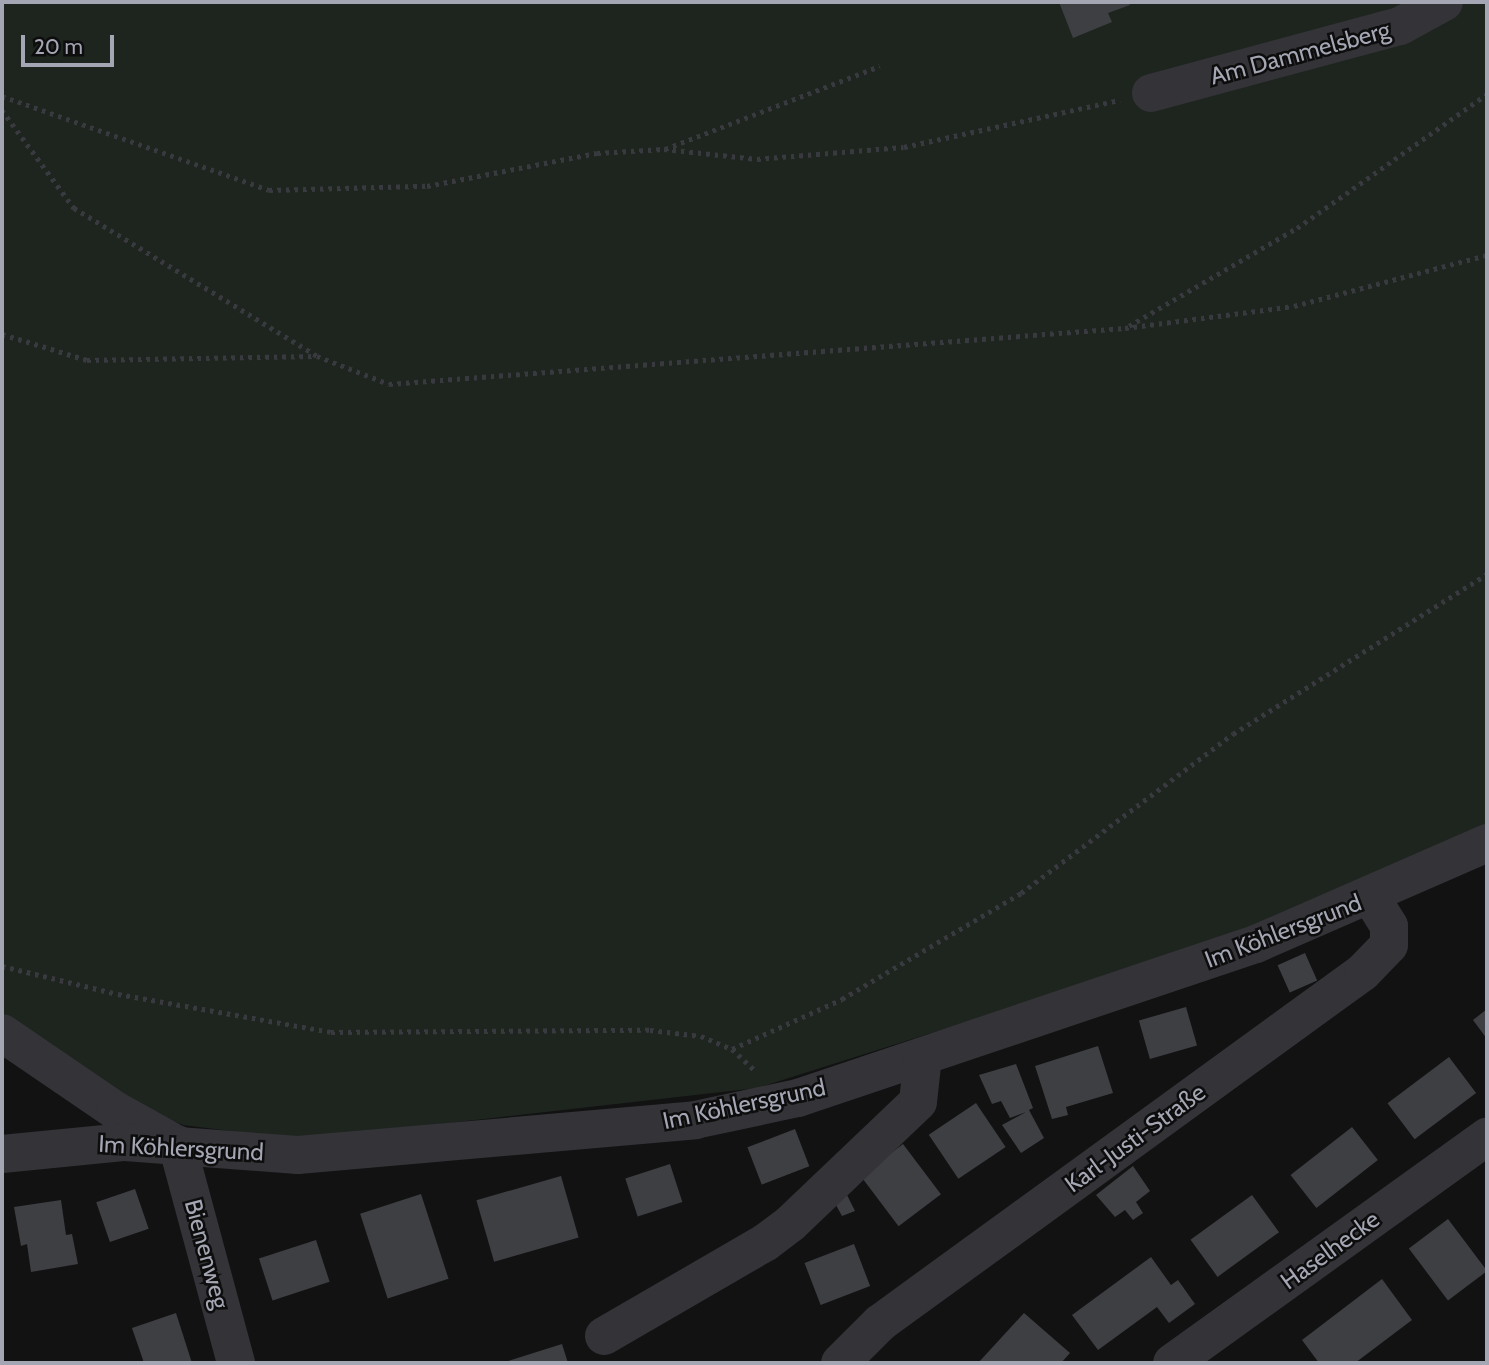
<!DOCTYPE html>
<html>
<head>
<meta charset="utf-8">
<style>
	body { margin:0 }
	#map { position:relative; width:1489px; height:1365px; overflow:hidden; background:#121213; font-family:Cabin,sans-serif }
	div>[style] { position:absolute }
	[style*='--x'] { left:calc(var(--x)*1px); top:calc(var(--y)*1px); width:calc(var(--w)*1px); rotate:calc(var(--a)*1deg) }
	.green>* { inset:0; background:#1e251f }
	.building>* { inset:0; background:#3e3f43; transform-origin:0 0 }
	.path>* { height:4.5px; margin-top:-2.25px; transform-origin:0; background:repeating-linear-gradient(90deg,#393a3f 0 3.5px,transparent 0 8.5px) }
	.minor>* { height:38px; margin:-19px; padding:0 19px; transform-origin:19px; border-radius:19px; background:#333338 }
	span { translate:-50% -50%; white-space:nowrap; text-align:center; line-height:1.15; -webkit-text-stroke:5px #0d0d0e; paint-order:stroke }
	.street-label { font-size:24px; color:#a4a7b3 }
	.frame { position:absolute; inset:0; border:4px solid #a4a7b3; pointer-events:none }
	.scale { position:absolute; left:21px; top:35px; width:93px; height:32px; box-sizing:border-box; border:4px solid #a4a7b3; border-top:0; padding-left:9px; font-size:21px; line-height:24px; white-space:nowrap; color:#a4a7b3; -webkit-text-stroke:5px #0d0d0e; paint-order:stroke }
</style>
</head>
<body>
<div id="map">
	<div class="green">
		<div style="clip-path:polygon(2px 2px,1487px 2px,1487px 826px,1254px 931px,757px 1088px,300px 1140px,183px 1125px,124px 1100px,2px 1017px)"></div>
	</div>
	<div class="building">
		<div style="clip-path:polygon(1059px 2px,1128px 2px,1130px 5px,1108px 13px,1112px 22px,1073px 38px)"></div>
		<div style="left:1305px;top:953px;width:30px;height:30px;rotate:66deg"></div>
		<div style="left:1186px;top:1007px;width:40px;height:49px;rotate:74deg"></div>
		<div style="clip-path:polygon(1487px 1009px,1487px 1039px,1473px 1020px)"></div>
		<div style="clip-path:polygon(1098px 1046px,1113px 1093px,1066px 1107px,1068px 1115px,1052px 1119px,1035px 1066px)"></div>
		<div style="left:1449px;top:1057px;width:45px;height:77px;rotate:53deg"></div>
		<div style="clip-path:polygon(1016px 1064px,1033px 1108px,1029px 1110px,1044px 1138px,1021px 1153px,1002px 1125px,1026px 1112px,1010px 1118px,1001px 1101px,992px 1104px,979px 1075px)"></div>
		<div style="left:976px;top:1103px;width:53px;height:57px;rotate:56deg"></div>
		<div style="left:1352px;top:1127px;width:42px;height:78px;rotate:52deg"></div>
		<div style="left:795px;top:1129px;width:40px;height:51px;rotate:69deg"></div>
		<div style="left:903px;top:1144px;width:63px;height:53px;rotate:53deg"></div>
		<div style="left:670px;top:1164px;width:40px;height:47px;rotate:72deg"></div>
		<div style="clip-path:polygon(1133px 1166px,1150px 1191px,1136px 1202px,1143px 1213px,1133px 1220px,1125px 1210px,1115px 1217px,1096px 1195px)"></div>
		<div style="left:561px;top:1176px;width:64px;height:88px;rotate:74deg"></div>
		<div style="left:135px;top:1189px;width:42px;height:41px;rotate:71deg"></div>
		<div style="clip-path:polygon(845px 1191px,855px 1211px,842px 1216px,831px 1196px)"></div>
		<div style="left:421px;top:1194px;width:89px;height:64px;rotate:72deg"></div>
		<div style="left:1252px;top:1195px;width:46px;height:76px;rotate:54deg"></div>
		<div style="clip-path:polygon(61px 1200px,66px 1235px,72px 1234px,78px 1264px,31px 1272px,27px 1244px,21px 1246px,14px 1207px)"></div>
		<div style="left:1448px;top:1219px;width:65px;height:49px;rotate:53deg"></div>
		<div style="left:316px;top:1240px;width:44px;height:60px;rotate:72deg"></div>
		<div style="left:854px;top:1244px;width:45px;height:53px;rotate:69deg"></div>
		<div style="clip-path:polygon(1151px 1257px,1171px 1285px,1178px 1280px,1195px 1304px,1169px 1323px,1157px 1307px,1098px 1350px,1072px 1315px)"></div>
		<div style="clip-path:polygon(1382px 1279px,1412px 1320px,1355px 1363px,1319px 1363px,1302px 1340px)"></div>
		<div style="clip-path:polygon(176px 1313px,192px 1363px,144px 1363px,132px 1328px)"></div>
		<div style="clip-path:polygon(1024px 1313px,1070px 1353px,1061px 1363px,978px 1363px)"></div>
		<div style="clip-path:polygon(562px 1344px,568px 1363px,502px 1363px)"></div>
	</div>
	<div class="path">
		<div style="--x:2;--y:96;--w:283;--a:19.4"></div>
		<div style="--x:269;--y:190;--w:158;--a:-1.5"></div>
		<div style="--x:427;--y:186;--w:173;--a:-11"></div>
		<div style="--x:597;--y:153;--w:67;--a:-3.4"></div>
		<div style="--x:664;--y:149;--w:94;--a:6.1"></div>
		<div style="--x:757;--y:159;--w:147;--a:-4.7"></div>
		<div style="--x:904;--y:147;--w:221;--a:-12.3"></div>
		<div style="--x:2;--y:110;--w:122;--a:53.7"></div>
		<div style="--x:74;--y:208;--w:285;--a:31.3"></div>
		<div style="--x:317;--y:356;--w:77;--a:21.3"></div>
		<div style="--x:389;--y:384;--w:738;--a:-4.35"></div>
		<div style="--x:1125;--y:328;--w:170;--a:-7.4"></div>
		<div style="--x:1294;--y:306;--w:200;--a:-14.8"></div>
		<div style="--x:665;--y:149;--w:230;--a:-21.1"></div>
		<div style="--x:1129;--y:326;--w:194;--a:-30.3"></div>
		<div style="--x:1297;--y:228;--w:232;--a:-35.2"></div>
		<div style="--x:2;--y:334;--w:89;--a:17"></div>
		<div style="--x:87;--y:360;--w:229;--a:-1"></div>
		<div style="--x:2;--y:966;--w:119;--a:13.6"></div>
		<div style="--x:118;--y:994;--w:216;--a:10.1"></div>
		<div style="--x:331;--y:1032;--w:319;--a:-0.4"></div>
		<div style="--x:650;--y:1030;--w:51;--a:6.7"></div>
		<div style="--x:701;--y:1036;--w:34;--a:23"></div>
		<div style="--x:732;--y:1049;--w:34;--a:43"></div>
		<div style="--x:732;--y:1049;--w:121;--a:-24.4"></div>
		<div style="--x:842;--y:999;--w:208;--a:-30.6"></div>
		<div style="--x:1021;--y:893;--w:265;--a:-36.9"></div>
		<div style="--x:1233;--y:734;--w:300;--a:-32.2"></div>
	</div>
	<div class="minor">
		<div style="--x:1151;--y:93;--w:258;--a:-15.1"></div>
		<div style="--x:1400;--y:26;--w:50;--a:-28.6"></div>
		<div style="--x:2;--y:1033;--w:137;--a:34.3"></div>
		<div style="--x:115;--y:1110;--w:62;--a:29.1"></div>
		<div style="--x:177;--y:1144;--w:227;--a:74.9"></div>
		<div style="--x:2;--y:1154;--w:124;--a:-5.6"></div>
		<div style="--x:125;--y:1142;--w:173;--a:4.3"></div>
		<div style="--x:298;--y:1155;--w:399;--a:-5"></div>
		<div style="--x:695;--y:1120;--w:105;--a:-12.1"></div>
		<div style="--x:798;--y:1098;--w:483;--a:-18.6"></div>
		<div style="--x:1256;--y:944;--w:252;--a:-23.6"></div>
		<div style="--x:604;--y:1336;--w:187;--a:-30.1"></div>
		<div style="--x:766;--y:1242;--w:31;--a:-37"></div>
		<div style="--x:791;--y:1223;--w:175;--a:-43.6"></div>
		<div style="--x:918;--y:1102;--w:46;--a:-83.8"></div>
		<div style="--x:840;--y:1363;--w:57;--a:-45"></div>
		<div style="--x:880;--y:1323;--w:597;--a:-36.01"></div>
		<div style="--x:1363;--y:972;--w:37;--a:-46"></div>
		<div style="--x:1389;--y:945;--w:19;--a:-90"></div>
		<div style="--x:1389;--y:926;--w:34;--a:-122"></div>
		<div style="--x:1172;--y:1363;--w:388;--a:-35.7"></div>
	</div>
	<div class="street-label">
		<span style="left:1300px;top:53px;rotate:-15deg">Am Dammelsberg</span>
		<span style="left:1283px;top:931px;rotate:-21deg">Im Köhlersgrund</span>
		<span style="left:744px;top:1104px;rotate:-12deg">Im Köhlersgrund</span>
		<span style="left:1135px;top:1138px;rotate:-36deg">Karl-Justi-Straße</span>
		<span style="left:181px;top:1148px;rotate:3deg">Im Köhlersgrund</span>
		<span style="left:1330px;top:1250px;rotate:-36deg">Haselhecke</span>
		<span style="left:207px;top:1254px;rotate:75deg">Bienenweg</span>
	</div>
	<div class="frame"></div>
	<div class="scale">20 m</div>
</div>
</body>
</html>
